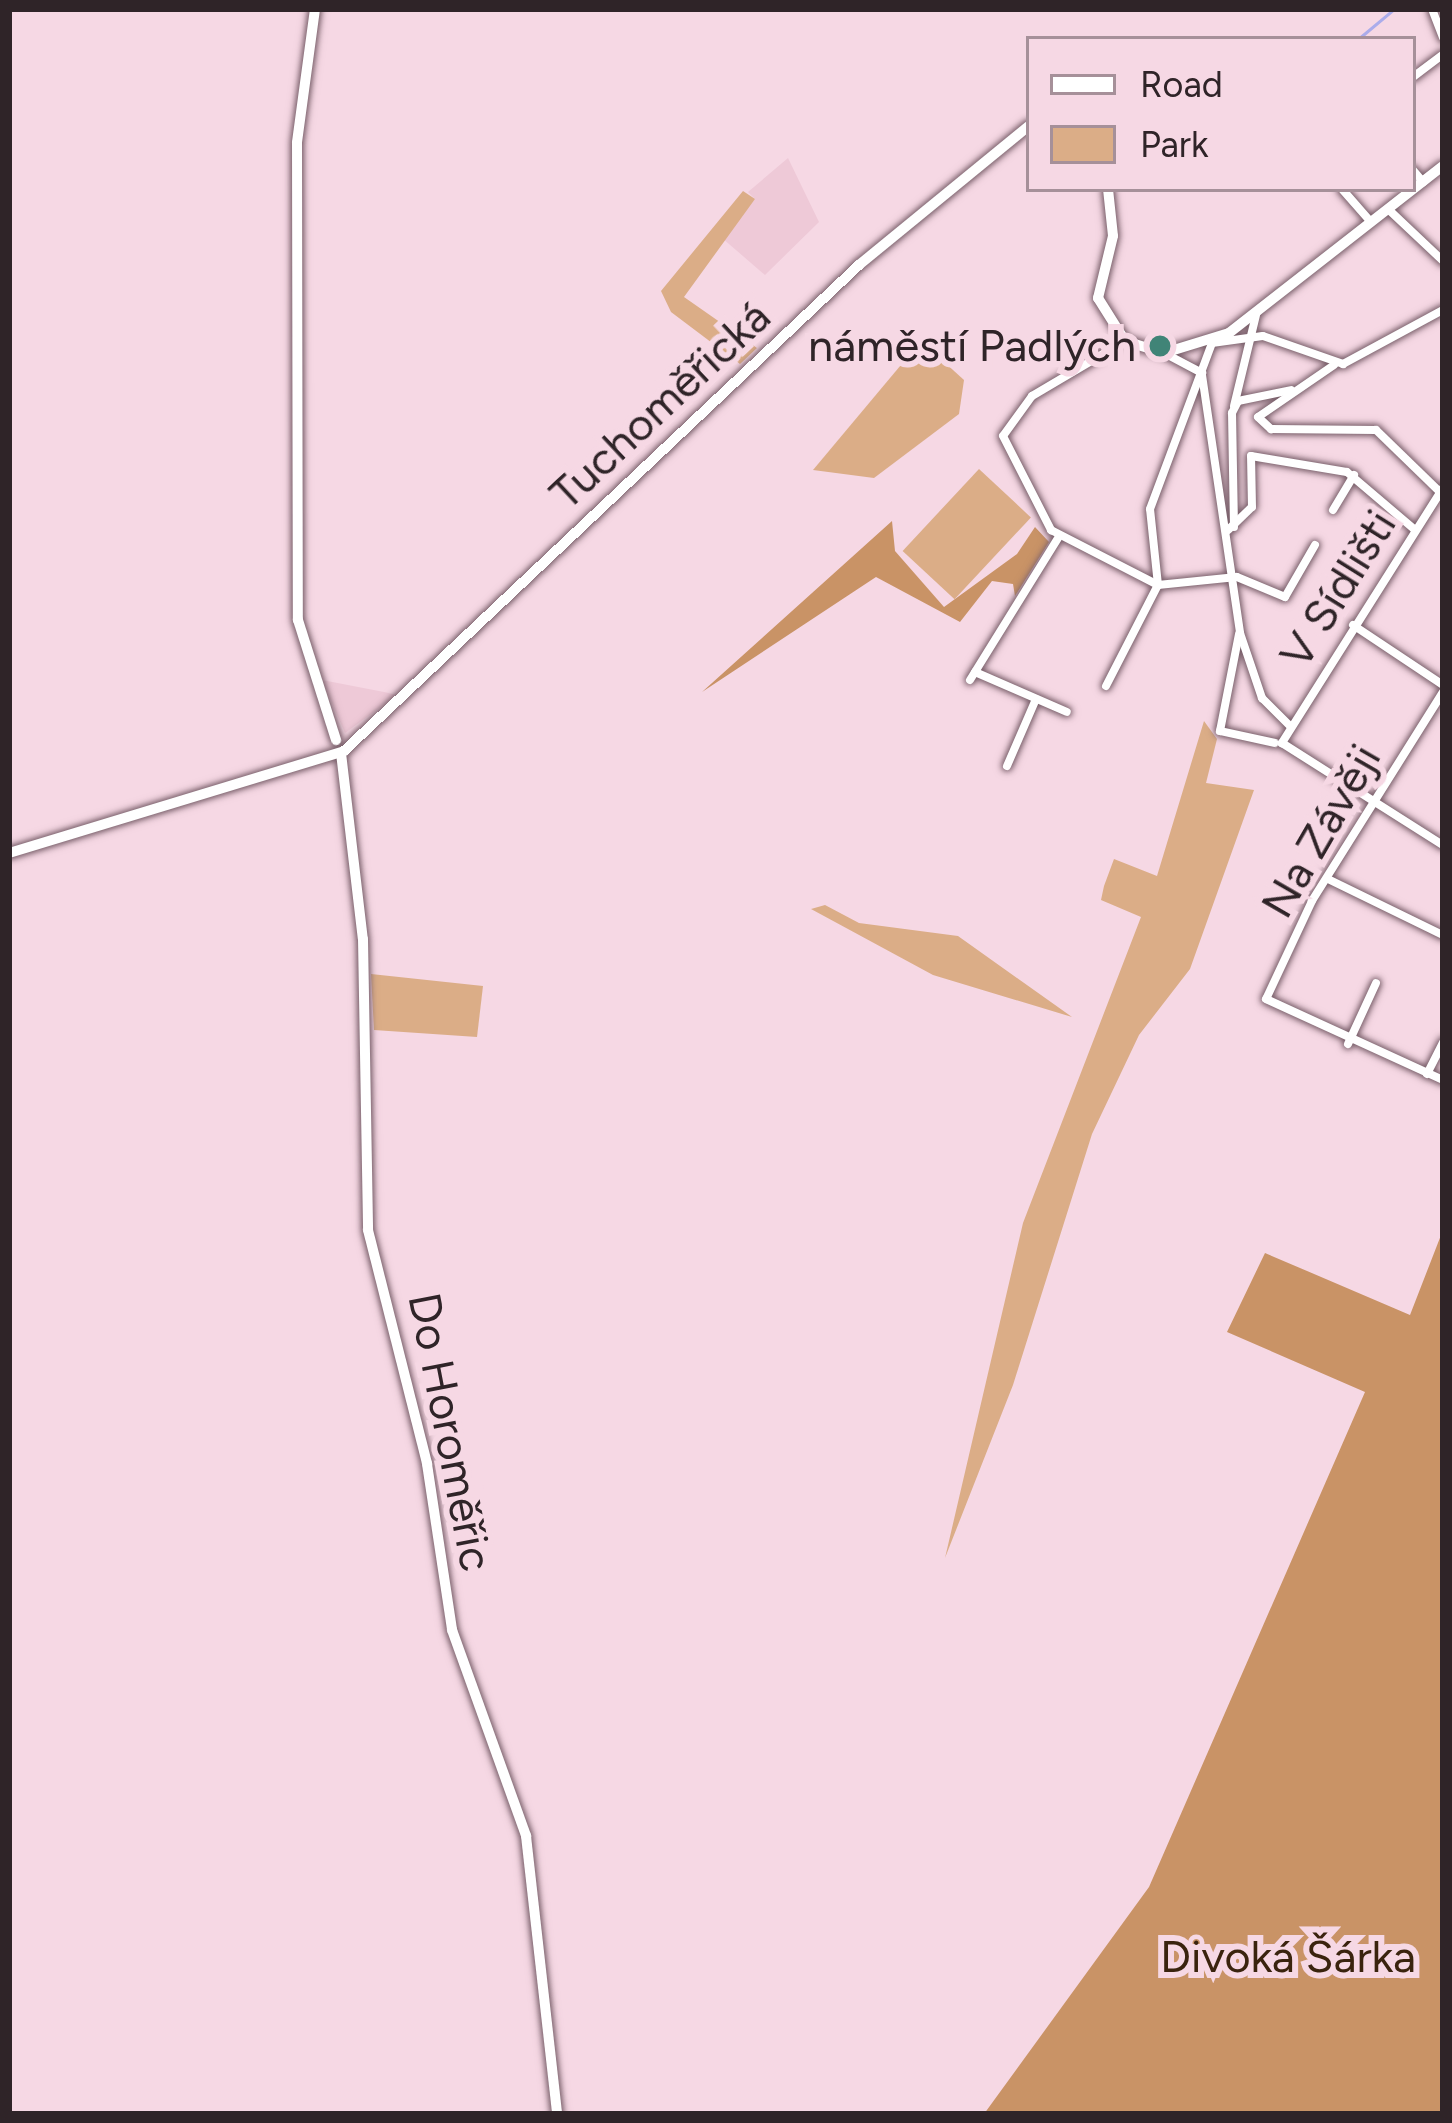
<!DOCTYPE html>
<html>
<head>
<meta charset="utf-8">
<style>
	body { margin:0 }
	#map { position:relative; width:1452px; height:2123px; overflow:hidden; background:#f6d8e4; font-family:Figtree,sans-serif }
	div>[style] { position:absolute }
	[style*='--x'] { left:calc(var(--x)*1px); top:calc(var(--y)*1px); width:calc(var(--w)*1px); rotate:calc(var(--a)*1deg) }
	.built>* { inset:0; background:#eec9d7 }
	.green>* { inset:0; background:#dbad87; transform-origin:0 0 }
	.forest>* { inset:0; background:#c99366 }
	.stream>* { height:3px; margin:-1.5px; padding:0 1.5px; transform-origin:1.5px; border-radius:1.5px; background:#abaceb }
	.roads { filter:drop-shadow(0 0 3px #795f6a) drop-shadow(0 0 3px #795f6a) }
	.street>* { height:8px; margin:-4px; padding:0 4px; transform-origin:4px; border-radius:4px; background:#fff }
	.secondary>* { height:10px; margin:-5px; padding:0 5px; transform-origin:5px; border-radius:5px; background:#fff }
	.dots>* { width:33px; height:33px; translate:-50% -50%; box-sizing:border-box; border:6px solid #f6d8e4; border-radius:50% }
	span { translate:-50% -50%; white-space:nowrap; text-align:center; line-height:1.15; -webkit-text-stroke:12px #f6d8e4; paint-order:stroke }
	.poi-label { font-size:45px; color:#2f2428 }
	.right { translate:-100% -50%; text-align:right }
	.street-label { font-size:45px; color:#2f2428 }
	.park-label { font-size:45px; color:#3a230e }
	.frame { position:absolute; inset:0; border:12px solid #2f2428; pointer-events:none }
	.legend { position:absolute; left:1026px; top:36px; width:390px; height:156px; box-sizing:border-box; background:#f6d8e4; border:3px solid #a69099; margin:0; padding:15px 21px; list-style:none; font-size:36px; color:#2f2428 }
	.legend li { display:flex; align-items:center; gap:24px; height:60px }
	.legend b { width:60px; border:3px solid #a69099 }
</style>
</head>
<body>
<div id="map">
	<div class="built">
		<div style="clip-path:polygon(788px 158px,819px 222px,765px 275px,722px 238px,755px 199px,748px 192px)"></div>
		<div style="clip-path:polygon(322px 680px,384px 692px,397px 695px,345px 733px)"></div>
	</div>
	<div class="green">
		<div style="clip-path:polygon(743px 191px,755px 199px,684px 297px,757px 348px,740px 364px,671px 312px,661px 291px)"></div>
		<div style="clip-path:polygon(921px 341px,964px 380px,959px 414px,874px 478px,813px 470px)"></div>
		<div style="left:979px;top:469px;width:71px;height:112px;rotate:43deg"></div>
		<div style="clip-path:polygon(1204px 721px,1217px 739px,1206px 783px,1254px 790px,1190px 969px,1139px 1035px,1092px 1134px,1013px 1385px,945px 1558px,1023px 1223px,1141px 917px,1101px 900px,1104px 886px,1114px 859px,1157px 876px)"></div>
		<div style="clip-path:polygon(825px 905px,859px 923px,958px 936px,1072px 1017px,933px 975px,811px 909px)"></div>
		<div style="clip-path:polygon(371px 974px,483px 986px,477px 1037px,374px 1030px)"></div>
	</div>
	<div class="forest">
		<div style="clip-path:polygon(892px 521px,895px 551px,944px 607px,1017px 554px,1035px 527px,1049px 542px,1015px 596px,1013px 584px,992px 581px,960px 622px,876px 577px,702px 692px)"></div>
		<div style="clip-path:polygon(1443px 1230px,1443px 2114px,984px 2114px,1149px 1887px,1365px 1392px,1227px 1332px,1265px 1253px,1410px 1315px)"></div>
	</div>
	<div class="stream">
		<div style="--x:1358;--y:39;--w:47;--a:-39.8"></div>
	</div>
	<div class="roads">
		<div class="street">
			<div style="--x:1432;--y:9;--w:31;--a:69"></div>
			<div style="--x:1413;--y:77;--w:38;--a:-37"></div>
			<div style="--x:1413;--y:170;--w:16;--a:50"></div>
			<div style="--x:1342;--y:189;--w:44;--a:48.7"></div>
			<div style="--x:1388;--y:209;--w:76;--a:43.4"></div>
			<div style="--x:1125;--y:341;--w:108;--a:149.4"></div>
			<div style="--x:1032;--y:396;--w:49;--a:125.9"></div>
			<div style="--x:1003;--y:436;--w:106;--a:62.9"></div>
			<div style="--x:1051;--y:530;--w:120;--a:27.2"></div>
			<div style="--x:1158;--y:585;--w:79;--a:-5.8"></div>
			<div style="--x:1237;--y:577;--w:52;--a:22.6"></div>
			<div style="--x:1285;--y:597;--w:60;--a:-60"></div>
			<div style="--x:1166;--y:354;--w:41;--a:27.8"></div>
			<div style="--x:1334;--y:365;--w:92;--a:145.6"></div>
			<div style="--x:1258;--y:417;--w:18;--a:43"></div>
			<div style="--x:1271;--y:429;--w:105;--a:0.5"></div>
			<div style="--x:1376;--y:430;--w:92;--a:44.1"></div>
			<div style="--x:1202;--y:375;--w:261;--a:81.6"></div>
			<div style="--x:1240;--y:633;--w:69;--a:71.3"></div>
			<div style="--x:1262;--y:698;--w:40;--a:45"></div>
			<div style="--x:1234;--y:406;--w:98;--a:-76.4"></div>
			<div style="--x:1443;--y:488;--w:302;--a:122.3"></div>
			<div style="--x:1282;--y:743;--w:191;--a:32.4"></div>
			<div style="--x:1333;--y:510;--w:41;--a:-59"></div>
			<div style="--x:1234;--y:527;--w:114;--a:-91"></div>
			<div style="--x:1232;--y:413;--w:13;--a:-63"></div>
			<div style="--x:1238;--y:401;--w:54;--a:-11.7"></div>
			<div style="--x:1228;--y:530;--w:33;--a:-44"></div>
			<div style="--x:1252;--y:507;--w:51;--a:-91.1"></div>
			<div style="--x:1251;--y:456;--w:97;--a:9.5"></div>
			<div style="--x:1347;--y:472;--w:88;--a:40.4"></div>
			<div style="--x:1353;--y:625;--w:108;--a:33.7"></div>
			<div style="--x:1239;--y:634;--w:99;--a:101.1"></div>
			<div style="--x:1220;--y:731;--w:56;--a:12.3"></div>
			<div style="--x:975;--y:672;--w:100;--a:23.5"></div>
			<div style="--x:970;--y:680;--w:167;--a:-58.2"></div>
			<div style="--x:1106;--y:686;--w:114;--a:-62.8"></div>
			<div style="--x:1158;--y:585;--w:76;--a:-96"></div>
			<div style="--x:1150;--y:509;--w:177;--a:-69.5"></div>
			<div style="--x:1212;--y:343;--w:51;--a:-7.8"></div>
			<div style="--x:1263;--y:336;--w:85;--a:19.3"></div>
			<div style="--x:1343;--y:364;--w:114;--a:-28.4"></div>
			<div style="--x:1443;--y:692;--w:247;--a:122.1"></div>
			<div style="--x:1312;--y:901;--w:108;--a:115.1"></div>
			<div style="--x:1266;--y:999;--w:195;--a:24.6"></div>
			<div style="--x:1007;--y:766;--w:73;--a:-66.6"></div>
			<div style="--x:1330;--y:880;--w:126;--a:26"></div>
			<div style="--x:1348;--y:1044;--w:67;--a:-65.3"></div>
			<div style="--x:1427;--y:1074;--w:36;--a:-63"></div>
		</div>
		<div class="secondary">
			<div style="--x:315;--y:9;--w:135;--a:97.7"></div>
			<div style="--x:297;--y:143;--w:477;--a:89.9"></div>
			<div style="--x:298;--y:620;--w:126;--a:72.4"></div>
			<div style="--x:1108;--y:189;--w:47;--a:83.9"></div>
			<div style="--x:1113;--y:236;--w:64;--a:103.6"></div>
			<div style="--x:1098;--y:298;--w:51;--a:57.9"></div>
			<div style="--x:1125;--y:341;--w:41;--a:17.1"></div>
			<div style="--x:1164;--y:353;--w:68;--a:-17.1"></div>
			<div style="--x:1229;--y:333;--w:271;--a:-38"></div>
			<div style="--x:341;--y:753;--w:187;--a:83.3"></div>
			<div style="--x:363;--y:939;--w:291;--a:89"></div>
			<div style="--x:368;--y:1230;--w:241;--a:75.8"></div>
			<div style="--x:427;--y:1464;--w:168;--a:81.4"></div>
			<div style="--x:452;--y:1630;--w:219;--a:70.2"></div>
			<div style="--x:526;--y:1836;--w:280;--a:83.6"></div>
			<div style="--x:9;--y:853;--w:350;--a:-16.9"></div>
			<div style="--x:344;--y:751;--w:708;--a:-43.34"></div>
			<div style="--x:859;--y:265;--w:220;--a:-39.3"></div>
		</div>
	</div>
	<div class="dots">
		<div style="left:1160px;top:346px;background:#408477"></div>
	</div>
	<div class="poi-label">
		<span class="right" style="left:1136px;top:346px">náměstí Padlých</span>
	</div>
	<div class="street-label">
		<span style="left:660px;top:405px;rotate:-43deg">Tuchoměřická</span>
		<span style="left:1338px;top:589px;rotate:-58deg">V Sídlišti</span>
		<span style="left:1321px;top:831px;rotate:-60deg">Na Závěji</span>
		<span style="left:450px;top:1432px;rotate:79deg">Do Horoměřic</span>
	</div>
	<div class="park-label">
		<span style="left:1288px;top:1957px">Divoká Šárka</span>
	</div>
	<div class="frame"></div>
	<ul class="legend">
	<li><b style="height:15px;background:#fff"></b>Road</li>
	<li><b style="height:33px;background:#dbad87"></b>Park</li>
	</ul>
</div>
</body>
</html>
